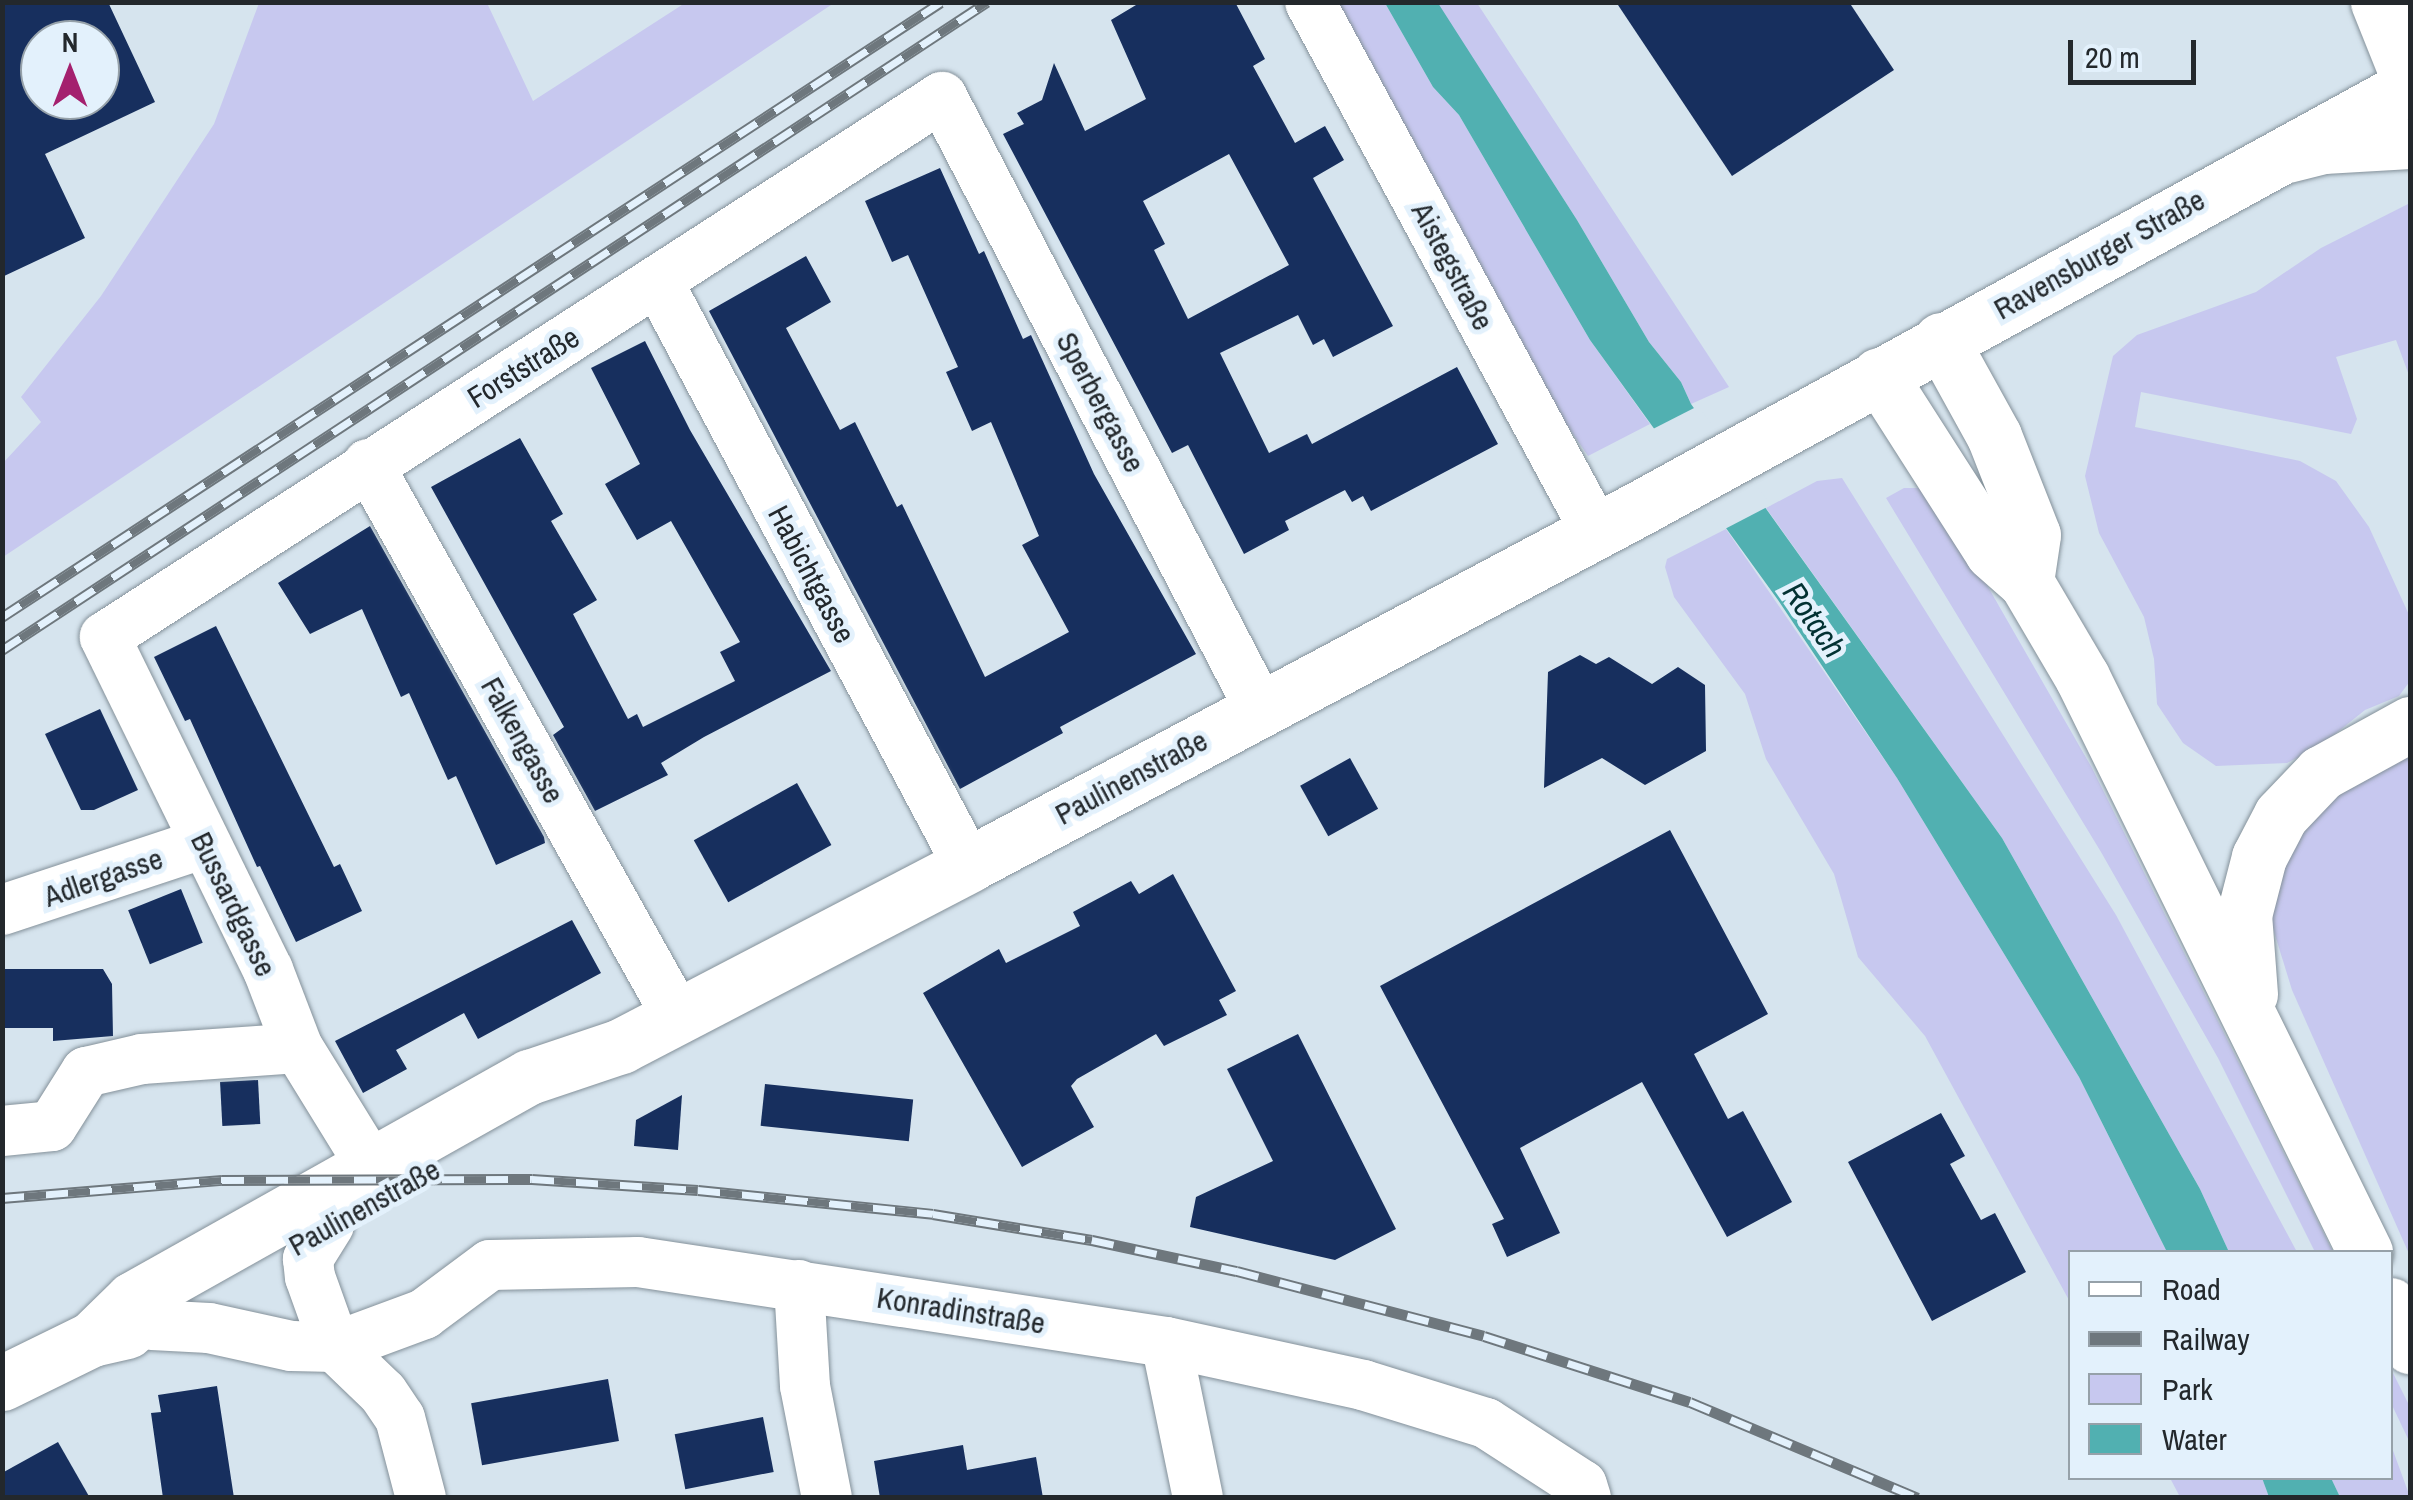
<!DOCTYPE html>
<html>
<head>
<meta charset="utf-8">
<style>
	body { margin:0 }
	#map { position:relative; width:2413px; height:1500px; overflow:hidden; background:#d6e4ee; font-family:"Archivo Narrow",sans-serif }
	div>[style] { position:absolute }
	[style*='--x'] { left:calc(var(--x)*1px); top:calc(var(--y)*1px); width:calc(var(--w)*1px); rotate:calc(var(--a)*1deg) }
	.green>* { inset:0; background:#c7c8ef }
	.water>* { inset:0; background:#51b0b1 }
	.pier>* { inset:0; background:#d6e4ee }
	.building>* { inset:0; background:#172f5e; transform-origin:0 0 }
	.roads { filter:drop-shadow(0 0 2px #84919a) drop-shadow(0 0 2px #84919a) }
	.minor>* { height:50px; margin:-25px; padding:0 25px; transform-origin:25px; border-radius:25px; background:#fff }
	.primary>* { height:55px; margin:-27.5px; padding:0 27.5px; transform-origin:27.5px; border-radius:27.5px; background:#fff }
	.rail>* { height:11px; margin-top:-5.5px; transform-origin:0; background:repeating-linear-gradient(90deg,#e3f1fc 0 22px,#6e777d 0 44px); box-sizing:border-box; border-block:2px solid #6e777d }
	span { translate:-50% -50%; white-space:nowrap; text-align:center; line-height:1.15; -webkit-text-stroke:10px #e3f1fc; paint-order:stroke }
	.street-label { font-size:30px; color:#23282c }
	.water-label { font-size:32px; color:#023132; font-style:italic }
	.frame { position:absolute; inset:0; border:5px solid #23282c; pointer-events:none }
	.legend { position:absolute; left:2068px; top:1250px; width:325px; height:230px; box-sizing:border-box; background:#e3f1fc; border:2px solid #96a1a9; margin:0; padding:12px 18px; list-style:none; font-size:30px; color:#23282c }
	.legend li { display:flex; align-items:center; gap:20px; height:50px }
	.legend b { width:50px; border:2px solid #96a1a9 }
	.north { position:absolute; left:20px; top:20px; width:100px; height:100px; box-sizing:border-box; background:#e3f1fc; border:2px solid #96a1a9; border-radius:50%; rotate:0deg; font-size:28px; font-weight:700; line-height:40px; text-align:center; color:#23282c }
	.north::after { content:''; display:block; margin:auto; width:35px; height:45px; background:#a4206e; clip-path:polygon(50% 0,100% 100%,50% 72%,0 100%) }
	.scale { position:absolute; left:2068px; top:40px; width:128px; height:45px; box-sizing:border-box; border:5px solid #23282c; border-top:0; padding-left:12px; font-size:30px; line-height:35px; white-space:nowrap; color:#23282c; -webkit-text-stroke:8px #e3f1fc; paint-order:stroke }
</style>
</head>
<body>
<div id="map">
	<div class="green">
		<div style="clip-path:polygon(259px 3px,487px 3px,533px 101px,685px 3px,834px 3px,3px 557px,3px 463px,41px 422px,21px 397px,101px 296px,214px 124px)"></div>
		<div style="clip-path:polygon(1323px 3px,1385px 3px,1433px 87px,1459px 115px,1590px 340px,1650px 424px,1588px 456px,1547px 396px)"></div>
		<div style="clip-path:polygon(1437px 3px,1477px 3px,1729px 387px,1691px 404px,1681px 382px,1649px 342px,1577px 220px)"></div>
		<div style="clip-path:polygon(2410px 203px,2410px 378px,2396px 340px,2336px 357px,2357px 419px,2351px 434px,2141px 392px,2135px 427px,2300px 461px,2336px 481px,2369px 527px,2410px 617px,2410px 681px,2399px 696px,2365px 710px,2320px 746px,2287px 763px,2216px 766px,2183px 743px,2157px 704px,2154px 659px,2144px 617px,2099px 533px,2085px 476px,2113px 356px,2137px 335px,2256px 292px,2321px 248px)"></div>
		<div style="clip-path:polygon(1842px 478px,2116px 915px,2297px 1252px,2229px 1252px,2200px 1189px,2002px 838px,1766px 508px,1817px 481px)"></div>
		<div style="clip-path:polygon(1904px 488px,1926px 488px,1937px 498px,2092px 768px,2333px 1252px,2315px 1252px,2218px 1058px,2101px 852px,1886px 498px)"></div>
		<div style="clip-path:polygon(1726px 529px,1897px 778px,2079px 1077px,2167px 1252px,2070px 1252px,2070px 1302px,1925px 1036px,1858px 957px,1834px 874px,1766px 759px,1745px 694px,1674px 597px,1665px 567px,1667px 559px)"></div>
		<div style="clip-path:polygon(2410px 747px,2410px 1256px,2292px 990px,2271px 922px,2287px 852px,2316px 813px,2372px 766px)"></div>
		<div style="clip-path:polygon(2390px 1367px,2410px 1407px,2410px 1443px,2391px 1403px)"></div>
		<div style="clip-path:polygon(2391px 1445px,2410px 1497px,2340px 1497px,2331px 1478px,2390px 1478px)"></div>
		<div style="clip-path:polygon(2170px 1478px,2262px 1478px,2269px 1497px,2180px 1497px)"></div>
	</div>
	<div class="water">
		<div style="clip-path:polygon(1385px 3px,1438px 3px,1577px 220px,1649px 342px,1681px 382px,1691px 404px,2002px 838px,2200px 1189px,2229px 1252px,2167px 1252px,2079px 1077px,1897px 778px,1778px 600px,1590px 340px,1459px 115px,1433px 87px)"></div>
		<div style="clip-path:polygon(2262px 1478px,2331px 1478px,2340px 1497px,2269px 1497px)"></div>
	</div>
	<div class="pier">
		<div style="clip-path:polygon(1698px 406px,1771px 505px,1721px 531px,1649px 431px)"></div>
	</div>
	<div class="building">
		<div style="clip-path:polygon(evenodd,2px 2px,108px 2px,155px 102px,45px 154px,85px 238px,2px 277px,2px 2px,40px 40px,100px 40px,100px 100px,40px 100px,40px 40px)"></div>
		<div style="clip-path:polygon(evenodd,1141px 2px,1235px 2px,1265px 59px,1253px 66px,1295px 143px,1325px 126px,1344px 160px,1313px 178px,1393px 326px,1333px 357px,1324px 339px,1313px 345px,1298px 315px,1220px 353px,1269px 453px,1307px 434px,1312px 444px,1457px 367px,1498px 444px,1371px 511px,1363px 496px,1352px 502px,1345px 490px,1285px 521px,1289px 530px,1244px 554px,1188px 445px,1172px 453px,1003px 134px,1024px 124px,1017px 113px,1042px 100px,1054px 63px,1085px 131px,1146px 99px,1111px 20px,1141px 2px,1229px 154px,1289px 265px,1188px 319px,1154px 250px,1165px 244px,1143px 201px,1229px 154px)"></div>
		<div style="clip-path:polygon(1616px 2px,1849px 2px,1894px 70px,1732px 176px)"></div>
		<div style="clip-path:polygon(940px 168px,979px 254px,984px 251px,1023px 339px,1031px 335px,1094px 474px,1196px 654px,1060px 727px,1063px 733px,960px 789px,709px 311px,806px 256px,831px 302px,786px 328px,840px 430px,855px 422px,897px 507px,902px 504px,985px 677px,1069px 632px,1022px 545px,1039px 536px,991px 422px,972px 431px,946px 372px,958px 367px,908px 255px,892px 262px,865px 201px)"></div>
		<div style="clip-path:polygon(645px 341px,690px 430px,831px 671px,704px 737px,661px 763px,668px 775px,595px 811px,553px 735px,564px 727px,431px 487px,520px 438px,563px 514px,551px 521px,597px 600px,573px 614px,628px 719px,637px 714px,643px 727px,735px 681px,720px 652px,740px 642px,671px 521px,637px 540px,605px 484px,640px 464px,591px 368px)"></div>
		<div style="clip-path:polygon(370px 526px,544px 837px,545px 843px,496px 865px,456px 776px,448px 780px,409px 693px,401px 697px,362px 609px,310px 634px,278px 583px)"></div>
		<div style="clip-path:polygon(216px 626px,334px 867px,340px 864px,362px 911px,296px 942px,260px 866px,257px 867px,190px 719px,185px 721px,154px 657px)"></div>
		<div style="clip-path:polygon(1580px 655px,1596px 664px,1609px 657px,1652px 684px,1678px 667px,1705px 685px,1706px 751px,1645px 785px,1602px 758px,1544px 788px,1548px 672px)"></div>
		<div style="clip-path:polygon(100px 709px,138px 790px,94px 810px,81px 810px,45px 734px)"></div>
		<div style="left:1350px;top:758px;width:58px;height:57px;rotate:61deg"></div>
		<div style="left:797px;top:783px;width:71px;height:118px;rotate:61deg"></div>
		<div style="clip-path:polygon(1670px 830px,1768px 1014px,1694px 1054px,1728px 1119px,1743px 1111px,1792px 1202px,1727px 1237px,1642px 1082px,1520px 1148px,1560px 1233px,1507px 1257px,1492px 1224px,1504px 1219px,1380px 986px)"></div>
		<div style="clip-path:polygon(1173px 874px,1236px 991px,1219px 1000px,1227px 1015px,1164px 1046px,1156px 1034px,1077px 1079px,1071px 1086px,1094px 1127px,1022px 1167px,923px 993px,999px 949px,1006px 963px,1080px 926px,1073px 912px,1131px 881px,1139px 894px)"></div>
		<div style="left:181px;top:889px;width:58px;height:57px;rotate:68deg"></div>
		<div style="clip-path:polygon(572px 920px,601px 973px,478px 1039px,464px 1013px,396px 1050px,407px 1069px,363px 1093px,335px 1041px)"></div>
		<div style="clip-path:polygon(2px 969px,103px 969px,112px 984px,113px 1036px,53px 1041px,53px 1028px,2px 1028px)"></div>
		<div style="clip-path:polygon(1298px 1034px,1396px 1229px,1335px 1260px,1190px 1227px,1196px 1197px,1273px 1161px,1227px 1069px)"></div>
		<div style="left:258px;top:1080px;width:44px;height:38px;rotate:87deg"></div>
		<div style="left:765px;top:1084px;width:149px;height:42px;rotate:6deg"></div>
		<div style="clip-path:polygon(682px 1095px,678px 1150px,634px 1146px,636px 1120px)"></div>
		<div style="clip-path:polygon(1941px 1113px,1965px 1156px,1950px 1164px,1981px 1220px,1995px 1213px,2026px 1272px,1932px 1321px,1848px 1162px)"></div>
		<div style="left:608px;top:1379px;width:63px;height:139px;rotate:80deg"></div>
		<div style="clip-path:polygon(217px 1386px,234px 1498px,163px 1498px,151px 1413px,161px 1412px,158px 1395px)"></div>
		<div style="left:763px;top:1417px;width:56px;height:90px;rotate:79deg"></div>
		<div style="clip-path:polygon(58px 1442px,90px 1498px,2px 1498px,2px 1473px)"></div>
		<div style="clip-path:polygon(963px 1445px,967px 1470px,1036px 1457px,1043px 1498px,880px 1498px,874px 1461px)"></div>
	</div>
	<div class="roads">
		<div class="minor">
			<div style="--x:1310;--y:2;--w:600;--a:61.64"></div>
			<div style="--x:2288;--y:158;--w:37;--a:-14"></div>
			<div style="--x:2324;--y:149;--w:86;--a:-3.3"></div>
			<div style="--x:658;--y:282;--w:660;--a:62"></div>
			<div style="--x:368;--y:464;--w:633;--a:60.76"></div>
			<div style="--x:2;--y:910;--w:213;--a:-18.3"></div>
			<div style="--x:2;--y:1131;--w:50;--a:-5.7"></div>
			<div style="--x:52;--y:1126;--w:64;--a:-57.8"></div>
			<div style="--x:86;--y:1072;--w:57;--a:-13.1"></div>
			<div style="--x:142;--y:1059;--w:156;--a:-4"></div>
			<div style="--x:371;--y:1166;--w:139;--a:-121.7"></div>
			<div style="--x:298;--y:1048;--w:84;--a:-111"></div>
			<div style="--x:268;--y:970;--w:371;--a:-116.1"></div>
			<div style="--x:105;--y:637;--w:996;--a:-32.83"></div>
			<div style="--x:942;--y:97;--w:687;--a:62.54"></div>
			<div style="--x:329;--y:1225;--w:40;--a:122"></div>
			<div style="--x:308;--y:1259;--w:18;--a:84"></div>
			<div style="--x:310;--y:1277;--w:74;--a:70.3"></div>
			<div style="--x:335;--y:1347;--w:66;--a:43.8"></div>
			<div style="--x:383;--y:1393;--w:30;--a:56"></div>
			<div style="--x:400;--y:1418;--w:83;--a:75.3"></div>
			<div style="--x:799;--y:1285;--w:101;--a:86.6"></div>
			<div style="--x:805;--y:1386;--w:114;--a:78.9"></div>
			<div style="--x:152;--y:1325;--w:57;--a:3"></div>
			<div style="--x:209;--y:1328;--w:84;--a:12.4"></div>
			<div style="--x:291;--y:1346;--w:44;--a:1.3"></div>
			<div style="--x:335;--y:1347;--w:95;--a:-20.3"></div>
			<div style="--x:424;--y:1314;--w:82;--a:-36.6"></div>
			<div style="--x:490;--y:1265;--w:148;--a:-1.2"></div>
			<div style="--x:638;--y:1262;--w:534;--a:8.62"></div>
			<div style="--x:1166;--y:1342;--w:202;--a:12.3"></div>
			<div style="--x:1363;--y:1385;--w:129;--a:17.2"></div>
			<div style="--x:1486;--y:1423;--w:114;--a:32.9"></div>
			<div style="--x:1582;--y:1485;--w:14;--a:73"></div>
			<div style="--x:1166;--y:1342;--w:159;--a:78.4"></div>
		</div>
		<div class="primary">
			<div style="--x:2378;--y:2;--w:86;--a:68.2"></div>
			<div style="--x:1941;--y:340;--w:110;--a:61.1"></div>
			<div style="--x:1994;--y:436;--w:106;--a:68.5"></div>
			<div style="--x:2033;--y:535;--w:48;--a:98.5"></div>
			<div style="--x:1879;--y:375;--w:210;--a:57.4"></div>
			<div style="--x:1992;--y:552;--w:45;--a:41.4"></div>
			<div style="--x:2026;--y:582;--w:110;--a:59.5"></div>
			<div style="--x:2082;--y:677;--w:641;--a:63.79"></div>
			<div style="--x:2250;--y:994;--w:79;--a:-94.3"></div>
			<div style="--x:2244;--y:915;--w:60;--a:-75.5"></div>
			<div style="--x:2259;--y:857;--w:47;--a:-62.4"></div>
			<div style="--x:2281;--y:815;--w:58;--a:-46.4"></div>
			<div style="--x:2321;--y:773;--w:102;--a:-28.8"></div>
			<div style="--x:2390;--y:1305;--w:46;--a:64"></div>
			<div style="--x:92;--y:1339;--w:57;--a:-44.3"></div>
			<div style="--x:133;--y:1299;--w:454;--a:-29.3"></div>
			<div style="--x:529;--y:1077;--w:97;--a:-18.6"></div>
			<div style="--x:621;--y:1046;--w:391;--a:-27.5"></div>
			<div style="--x:968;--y:865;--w:761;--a:-27.98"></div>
			<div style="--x:1640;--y:508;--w:878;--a:-28.73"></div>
			<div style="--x:2;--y:1383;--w:100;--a:-26.1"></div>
			<div style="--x:92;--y:1339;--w:36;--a:-13"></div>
		</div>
	</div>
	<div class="rail">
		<div style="--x:2;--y:617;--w:1122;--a:-33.22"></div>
		<div style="--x:2;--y:650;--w:1179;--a:-33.34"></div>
		<div style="--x:2;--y:1198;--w:221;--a:-4.7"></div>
		<div style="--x:222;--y:1180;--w:310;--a:-0.2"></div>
		<div style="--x:532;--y:1179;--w:166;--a:3.8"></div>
		<div style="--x:698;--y:1190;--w:236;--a:5.8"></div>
		<div style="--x:933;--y:1214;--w:161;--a:9.3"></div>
		<div style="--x:1092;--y:1240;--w:148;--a:12.1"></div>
		<div style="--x:1237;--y:1271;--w:255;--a:14.7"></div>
		<div style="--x:1484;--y:1336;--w:216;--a:17.8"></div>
		<div style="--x:1690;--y:1402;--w:247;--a:22.8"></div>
	</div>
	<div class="street-label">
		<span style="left:2099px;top:254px;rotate:-29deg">Ravensburger Straße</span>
		<span style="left:1453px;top:266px;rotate:62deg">Aistegstraße</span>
		<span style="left:523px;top:367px;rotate:-32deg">Forststraße</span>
		<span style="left:1101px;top:402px;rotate:62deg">Sperbergasse</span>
		<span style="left:812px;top:574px;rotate:62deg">Habichtgasse</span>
		<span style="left:523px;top:740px;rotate:61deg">Falkengasse</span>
		<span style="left:1131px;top:777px;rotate:-28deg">Paulinenstraße</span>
		<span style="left:103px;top:877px;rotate:-19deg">Adlergasse</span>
		<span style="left:234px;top:904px;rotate:64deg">Bussardgasse</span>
		<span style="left:364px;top:1207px;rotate:-29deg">Paulinenstraße</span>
		<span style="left:961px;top:1310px;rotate:9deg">Konradinstraße</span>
	</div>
	<div class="water-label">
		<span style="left:1814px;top:620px;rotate:55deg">Rotach</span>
	</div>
	<div class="frame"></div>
	<ul class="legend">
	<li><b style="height:12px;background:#fff"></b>Road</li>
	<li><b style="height:12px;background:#6e777d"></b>Railway</li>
	<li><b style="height:28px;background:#c7c8ef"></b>Park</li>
	<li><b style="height:28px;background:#51b0b1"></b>Water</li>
	</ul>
	<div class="north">N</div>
	<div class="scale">20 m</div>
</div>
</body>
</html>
